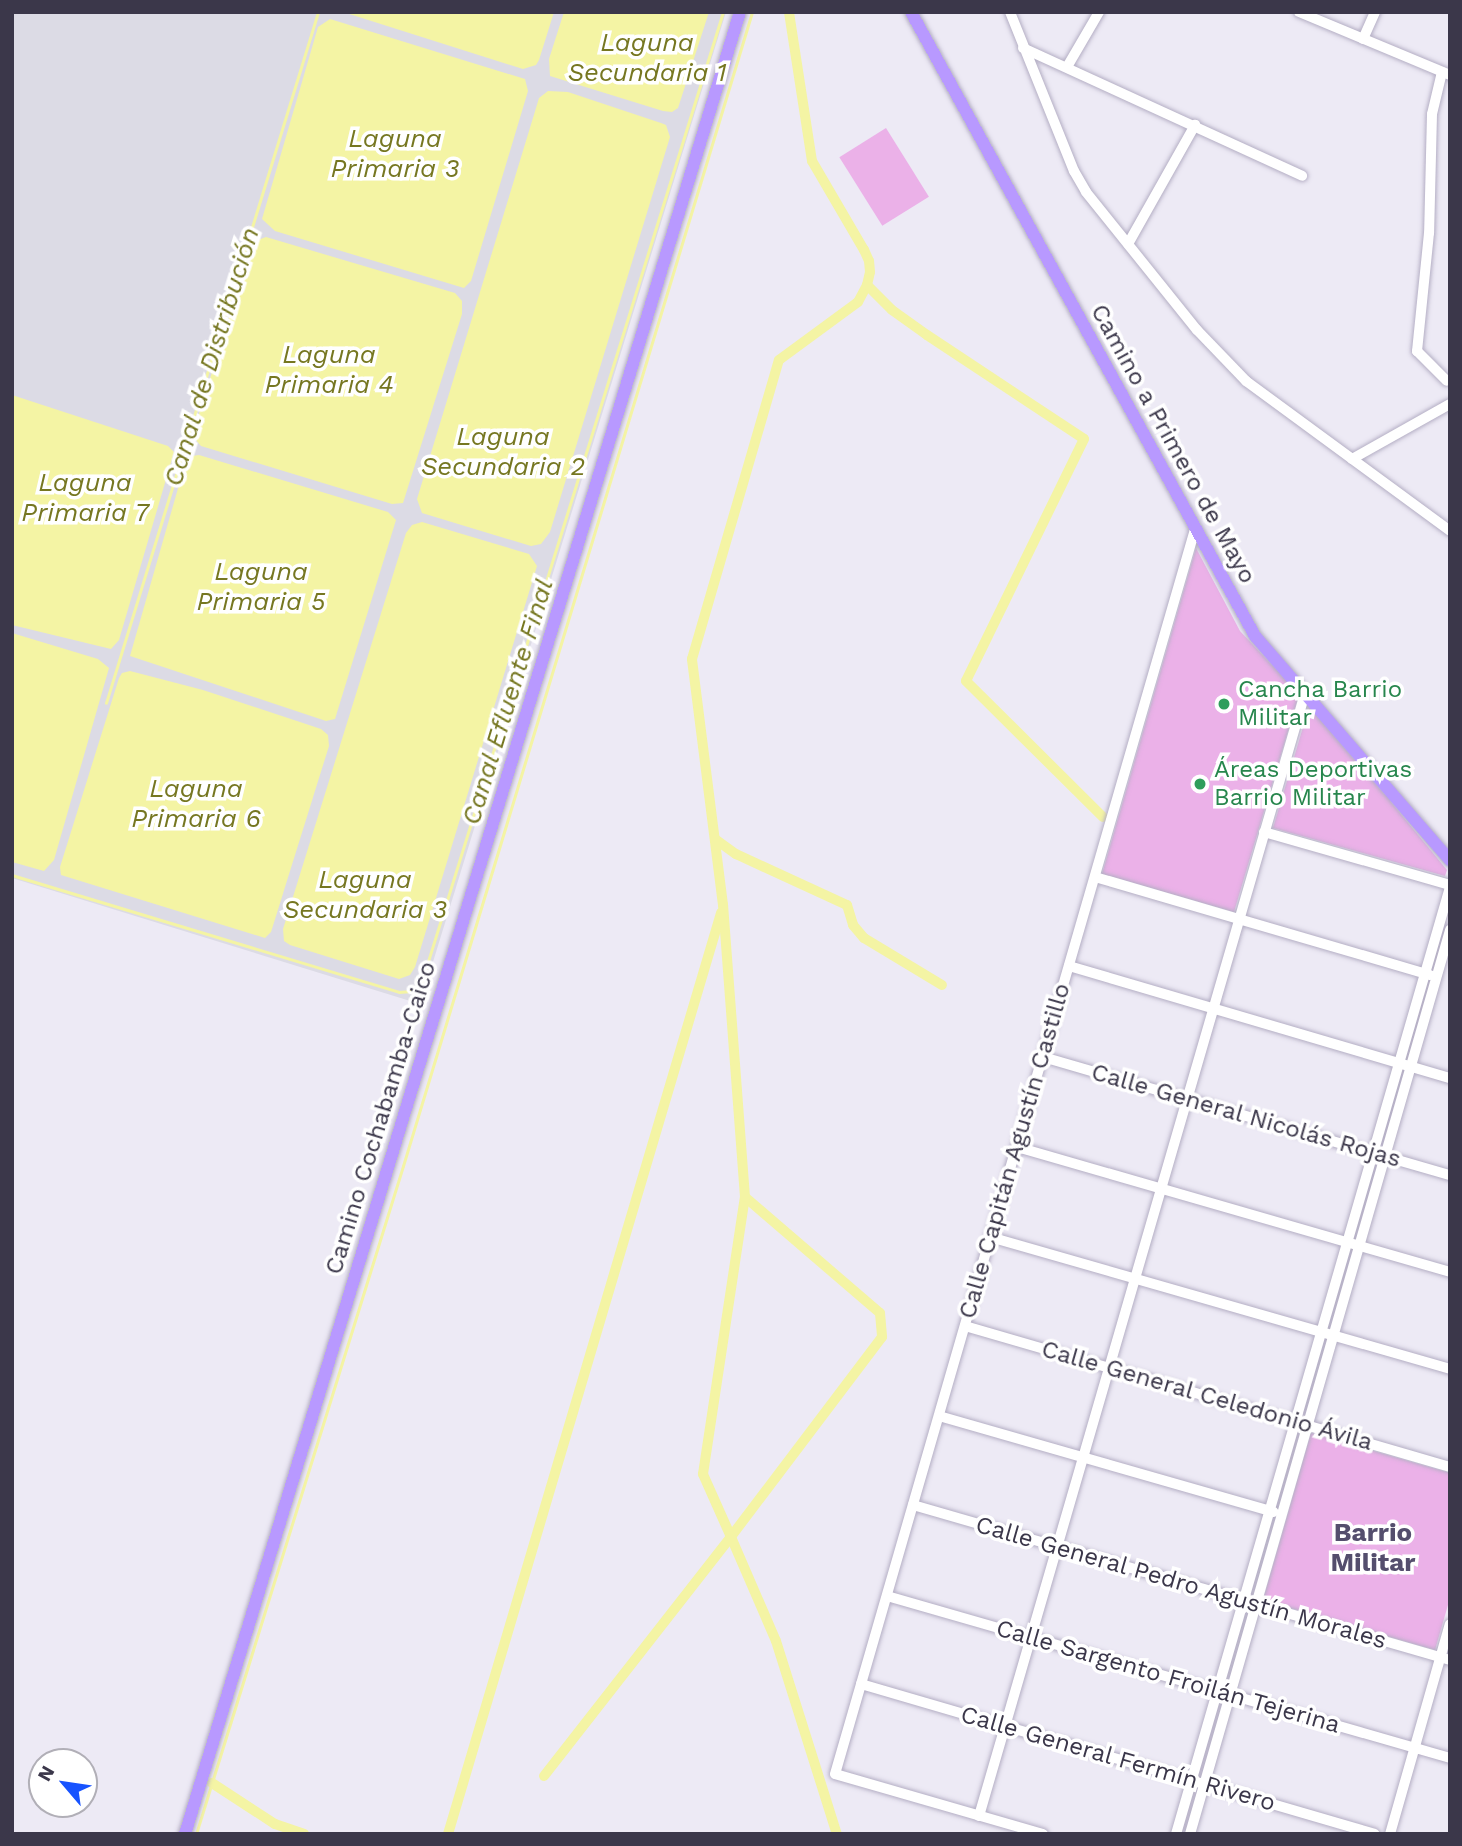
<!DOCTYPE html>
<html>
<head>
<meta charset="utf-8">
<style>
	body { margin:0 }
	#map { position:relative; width:1462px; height:1846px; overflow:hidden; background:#edeaf5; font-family:"Work Sans",sans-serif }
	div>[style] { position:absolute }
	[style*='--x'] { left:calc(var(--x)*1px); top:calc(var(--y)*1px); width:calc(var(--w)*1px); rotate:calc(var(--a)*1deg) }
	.industrial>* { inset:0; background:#dcdbe5 }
	.green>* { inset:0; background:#ebb1e8; transform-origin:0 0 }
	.water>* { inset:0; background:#f4f4a4 }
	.stream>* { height:2.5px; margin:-1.25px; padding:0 1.25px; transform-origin:1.25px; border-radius:1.25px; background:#f4f4a4 }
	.canal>* { height:10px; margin:-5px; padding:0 5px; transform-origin:5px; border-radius:5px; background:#f4f4a4 }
	.roads { filter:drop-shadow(0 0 2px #b4aec4) drop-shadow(0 0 2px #b4aec4) }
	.minor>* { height:10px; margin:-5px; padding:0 5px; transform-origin:5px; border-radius:5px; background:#fff }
	.major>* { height:12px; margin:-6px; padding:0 6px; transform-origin:6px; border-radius:6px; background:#b899ff }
	.dots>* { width:19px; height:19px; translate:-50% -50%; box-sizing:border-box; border:4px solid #fff; border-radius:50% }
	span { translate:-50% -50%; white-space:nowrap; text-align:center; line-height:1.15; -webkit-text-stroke:7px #fff; paint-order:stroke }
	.street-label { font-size:24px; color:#3b374a }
	.leisure-label { font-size:24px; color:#27864d }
	.left { translate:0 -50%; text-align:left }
	.water-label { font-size:26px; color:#767721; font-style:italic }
	.neighbourhood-label { font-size:26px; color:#544e6d; font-weight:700 }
	.frame { position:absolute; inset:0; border:14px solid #3b374a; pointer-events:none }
	.north { position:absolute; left:28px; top:1748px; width:70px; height:70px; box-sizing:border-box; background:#fff; border:2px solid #b1afb7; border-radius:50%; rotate:299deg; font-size:19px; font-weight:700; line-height:28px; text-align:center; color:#3b374a }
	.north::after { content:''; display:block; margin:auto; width:24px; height:32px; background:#1753ff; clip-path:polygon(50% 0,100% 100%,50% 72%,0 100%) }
</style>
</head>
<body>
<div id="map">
	<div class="industrial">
		<div style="clip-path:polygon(12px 12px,726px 12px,420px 1004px,12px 878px)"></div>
	</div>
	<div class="green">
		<div style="left:886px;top:128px;width:81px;height:55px;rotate:58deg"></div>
		<div style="clip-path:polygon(1196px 548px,1240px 631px,1299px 694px,1234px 912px,1102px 874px)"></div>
		<div style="clip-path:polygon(1309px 707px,1384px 794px,1391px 797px,1390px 801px,1447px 870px,1445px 876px,1273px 828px)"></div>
		<div style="clip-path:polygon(1311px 1433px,1450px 1473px,1450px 1598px,1435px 1650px,1263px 1600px)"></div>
	</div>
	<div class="water">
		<div style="clip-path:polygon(343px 12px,554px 12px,539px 60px,536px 65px,523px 69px)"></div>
		<div style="clip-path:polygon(564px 12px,709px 12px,678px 108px,672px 112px,663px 111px,550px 76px,549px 59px)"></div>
		<div style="clip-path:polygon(330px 19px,525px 79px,528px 91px,471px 281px,464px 288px,275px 231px,262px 219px,318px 27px)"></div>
		<div style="clip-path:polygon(548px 91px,568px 92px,661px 123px,666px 125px,670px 137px,550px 532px,541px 544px,531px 546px,422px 513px,417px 499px,536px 108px,539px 98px)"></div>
		<div style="clip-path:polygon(266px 237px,455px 293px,462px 301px,462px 314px,403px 503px,392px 504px,201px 446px,194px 438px,193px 433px,250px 250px,253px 242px)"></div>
		<div style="clip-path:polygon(12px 395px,168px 446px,174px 452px,119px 640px,111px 649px,12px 625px)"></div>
		<div style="clip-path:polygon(199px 455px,388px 512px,396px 520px,335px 719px,326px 721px,130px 656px,185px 464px,192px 456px)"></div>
		<div style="clip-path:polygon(422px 522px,529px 554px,537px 566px,415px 967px,410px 975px,399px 979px,290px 945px,284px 941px,283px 929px,406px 533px,412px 525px)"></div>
		<div style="clip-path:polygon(12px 633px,98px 659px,109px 668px,54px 860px,44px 871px,12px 862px)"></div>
		<div style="clip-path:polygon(130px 671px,203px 690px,321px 729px,328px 735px,329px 746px,271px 932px,265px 938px,61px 875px,60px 867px,119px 678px,122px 673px)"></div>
	</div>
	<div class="stream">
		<div style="--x:106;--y:703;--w:723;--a:-72.94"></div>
		<div style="--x:12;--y:875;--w:404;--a:16.8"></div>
		<div style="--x:399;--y:992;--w:12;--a:-5"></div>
		<div style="--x:411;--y:991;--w:12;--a:-35"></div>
		<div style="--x:421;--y:984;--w:1018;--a:-72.74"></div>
		<div style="--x:196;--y:1834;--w:699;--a:-72.78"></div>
		<div style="--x:403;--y:1166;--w:1206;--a:-73.17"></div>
	</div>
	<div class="canal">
		<div style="--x:867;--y:285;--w:35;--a:45"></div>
		<div style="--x:892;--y:310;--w:43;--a:35.5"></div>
		<div style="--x:927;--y:335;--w:188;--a:33.5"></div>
		<div style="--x:1084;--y:439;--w:269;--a:116"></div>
		<div style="--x:966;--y:681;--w:193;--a:44.8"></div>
		<div style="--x:715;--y:839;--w:26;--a:36"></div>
		<div style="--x:736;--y:854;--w:122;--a:24.7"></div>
		<div style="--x:847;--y:905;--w:21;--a:73"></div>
		<div style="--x:853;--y:925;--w:17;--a:50"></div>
		<div style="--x:864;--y:938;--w:91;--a:31.1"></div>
		<div style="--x:745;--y:1197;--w:178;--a:40.7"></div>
		<div style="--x:880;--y:1313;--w:24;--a:85"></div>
		<div style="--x:882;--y:1337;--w:251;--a:127.1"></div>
		<div style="--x:731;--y:1537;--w:113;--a:66.6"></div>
		<div style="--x:776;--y:1641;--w:202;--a:72.5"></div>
		<div style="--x:544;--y:1776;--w:303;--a:-52"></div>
		<div style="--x:731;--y:1537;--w:69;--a:-114"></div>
		<div style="--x:703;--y:1474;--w:280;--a:-81.4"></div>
		<div style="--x:745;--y:1197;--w:293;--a:-94.3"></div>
		<div style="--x:723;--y:905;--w:248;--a:-97.2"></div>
		<div style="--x:692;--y:659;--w:311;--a:-73.8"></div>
		<div style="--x:779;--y:360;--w:98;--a:-36.3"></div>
		<div style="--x:858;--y:302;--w:19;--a:-62"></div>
		<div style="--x:867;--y:285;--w:13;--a:-77"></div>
		<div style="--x:870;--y:272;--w:11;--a:-95"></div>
		<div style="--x:869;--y:261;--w:12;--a:-114"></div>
		<div style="--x:864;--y:250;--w:103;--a:-120.3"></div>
		<div style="--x:812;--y:161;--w:151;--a:-98.8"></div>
		<div style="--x:212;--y:1783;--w:75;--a:33.1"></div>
		<div style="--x:275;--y:1824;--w:31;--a:19"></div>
		<div style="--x:448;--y:1834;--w:961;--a:-73.49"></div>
	</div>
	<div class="roads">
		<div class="minor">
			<div style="--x:1010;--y:12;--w:171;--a:68.1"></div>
			<div style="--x:1074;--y:171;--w:24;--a:60"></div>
			<div style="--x:1086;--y:192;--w:177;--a:51.2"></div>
			<div style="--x:1197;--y:330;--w:71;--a:46.1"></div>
			<div style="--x:1246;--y:381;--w:253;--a:36.3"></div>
			<div style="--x:1299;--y:12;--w:164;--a:22.6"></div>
			<div style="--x:1363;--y:39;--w:30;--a:-66"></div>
			<div style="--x:1023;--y:48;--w:307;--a:24.6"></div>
			<div style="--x:1067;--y:67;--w:64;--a:-59.8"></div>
			<div style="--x:1442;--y:72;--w:43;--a:103.4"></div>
			<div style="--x:1432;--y:114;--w:119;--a:91.4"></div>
			<div style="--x:1429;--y:233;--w:119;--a:95.8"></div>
			<div style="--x:1417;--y:351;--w:42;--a:45"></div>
			<div style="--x:1128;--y:244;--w:137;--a:-60.6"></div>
			<div style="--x:1352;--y:459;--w:112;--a:-29.3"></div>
			<div style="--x:1264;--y:832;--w:193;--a:15.9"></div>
			<div style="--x:1095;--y:877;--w:349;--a:16.3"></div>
			<div style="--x:1069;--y:966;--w:397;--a:16.4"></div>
			<div style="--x:1043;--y:1057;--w:424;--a:16.2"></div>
			<div style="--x:1017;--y:1147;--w:451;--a:16.1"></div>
			<div style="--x:990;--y:1237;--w:479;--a:16"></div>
			<div style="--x:965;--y:1326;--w:505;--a:16.21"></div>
			<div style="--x:939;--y:1416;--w:348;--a:16"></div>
			<div style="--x:913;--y:1505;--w:559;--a:16.1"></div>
			<div style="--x:887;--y:1596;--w:586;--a:16.05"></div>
			<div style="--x:861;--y:1684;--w:535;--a:16.27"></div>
			<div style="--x:979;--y:1816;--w:1169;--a:-73.81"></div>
			<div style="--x:1043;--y:1834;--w:216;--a:-163.9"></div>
			<div style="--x:835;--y:1774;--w:1296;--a:-73.87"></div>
			<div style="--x:1176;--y:1834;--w:986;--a:-73.86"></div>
			<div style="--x:1190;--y:1834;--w:941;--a:-73.95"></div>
			<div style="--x:1390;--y:1834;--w:218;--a:-74.1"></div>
		</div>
		<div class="major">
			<div style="--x:911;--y:12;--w:713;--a:61.13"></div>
			<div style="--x:1255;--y:636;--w:297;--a:49"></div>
			<div style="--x:185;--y:1834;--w:1905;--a:-73.06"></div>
		</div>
	</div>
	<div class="dots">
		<div style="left:1224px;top:704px;background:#2e9e5b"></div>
		<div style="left:1200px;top:784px;background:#2e9e5b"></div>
	</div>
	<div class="street-label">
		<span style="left:1173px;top:444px;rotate:61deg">Camino a Primero de Mayo</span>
		<span style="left:1246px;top:1116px;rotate:16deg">Calle General Nicolás Rojas</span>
		<span style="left:381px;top:1118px;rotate:-73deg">Camino Cochabamba-Caico</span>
		<span style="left:1015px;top:1151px;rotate:-74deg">Calle Capitán Agustín Castillo</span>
		<span style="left:1207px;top:1396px;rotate:16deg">Calle General Celedonio Ávila</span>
		<span style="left:1181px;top:1583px;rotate:16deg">Calle General Pedro Agustín Morales</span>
		<span style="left:1168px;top:1677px;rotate:16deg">Calle Sargento Froilán Tejerina</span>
		<span style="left:1118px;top:1759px;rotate:16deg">Calle General Fermín Rivero</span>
	</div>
	<div class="leisure-label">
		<span class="left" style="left:1238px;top:704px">Cancha Barrio<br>Militar</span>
		<span class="left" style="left:1214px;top:784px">Áreas Deportivas<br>Barrio Militar</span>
	</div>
	<div class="water-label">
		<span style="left:647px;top:58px">Laguna<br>Secundaria 1</span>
		<span style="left:395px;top:154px">Laguna<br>Primaria 3</span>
		<span style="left:329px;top:370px">Laguna<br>Primaria 4</span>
		<span style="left:212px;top:357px;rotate:-73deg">Canal de Distribución</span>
		<span style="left:503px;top:452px">Laguna<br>Secundaria 2</span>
		<span style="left:85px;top:498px">Laguna<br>Primaria 7</span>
		<span style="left:261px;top:587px">Laguna<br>Primaria 5</span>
		<span style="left:508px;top:702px;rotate:-73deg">Canal Efluente Final</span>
		<span style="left:196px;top:804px">Laguna<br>Primaria 6</span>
		<span style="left:365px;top:895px">Laguna<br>Secundaria 3</span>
	</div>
	<div class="neighbourhood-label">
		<span style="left:1373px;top:1548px">Barrio<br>Militar</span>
	</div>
	<div class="frame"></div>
	<div class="north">N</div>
</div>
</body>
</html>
